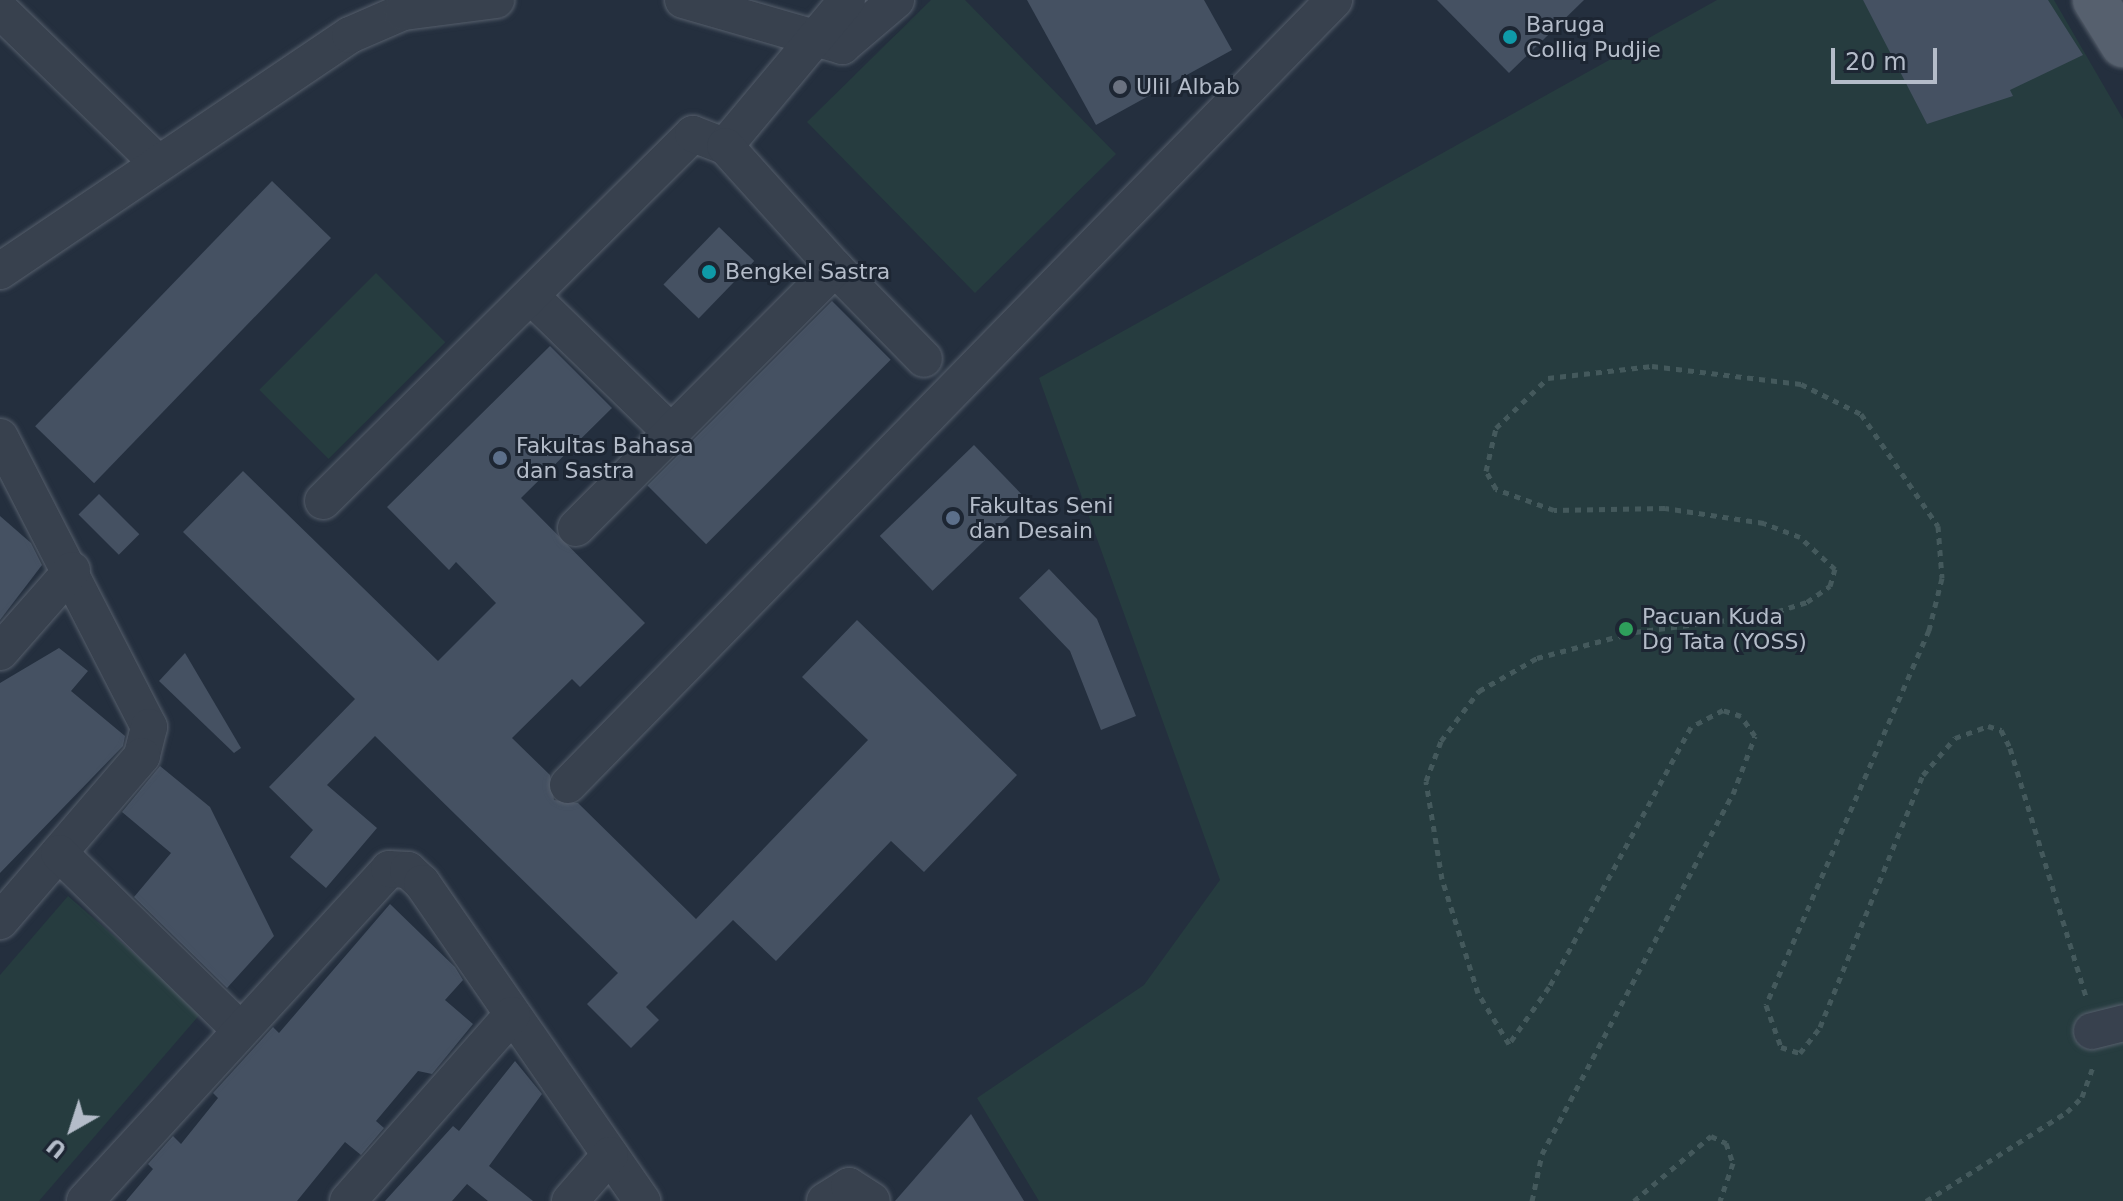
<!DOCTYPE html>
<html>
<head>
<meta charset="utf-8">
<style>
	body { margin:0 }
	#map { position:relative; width:2123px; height:1201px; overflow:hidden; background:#242f3e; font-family:"DejaVu Sans",sans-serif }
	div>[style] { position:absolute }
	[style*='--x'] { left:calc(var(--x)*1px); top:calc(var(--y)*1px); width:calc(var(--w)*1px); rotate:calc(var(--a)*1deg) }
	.green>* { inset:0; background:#263c3f; transform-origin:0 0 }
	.building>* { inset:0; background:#455162; transform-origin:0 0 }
	.path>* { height:5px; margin-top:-2.5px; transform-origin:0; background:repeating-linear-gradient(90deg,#44595c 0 6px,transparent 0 12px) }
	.roads { filter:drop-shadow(0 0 2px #565f6c) drop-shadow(0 0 2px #565f6c) }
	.minor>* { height:36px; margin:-18px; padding:0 18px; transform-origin:18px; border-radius:18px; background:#38414e }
	.major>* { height:44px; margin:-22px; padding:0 22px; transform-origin:22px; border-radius:22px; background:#56606e }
	.dots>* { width:22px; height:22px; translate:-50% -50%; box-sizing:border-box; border:4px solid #1d2633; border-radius:50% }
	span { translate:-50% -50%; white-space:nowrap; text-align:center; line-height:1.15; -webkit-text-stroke:6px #1d2633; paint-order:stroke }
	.poi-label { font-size:22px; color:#b4bcc9 }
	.left { translate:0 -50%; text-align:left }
	.north { position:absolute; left:32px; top:1089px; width:80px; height:80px; -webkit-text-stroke:6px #1d2633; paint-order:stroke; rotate:219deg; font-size:22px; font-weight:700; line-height:32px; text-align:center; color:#b4bcc9 }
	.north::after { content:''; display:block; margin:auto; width:28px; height:36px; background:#b4bcc9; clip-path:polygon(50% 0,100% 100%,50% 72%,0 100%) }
	.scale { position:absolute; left:1831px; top:48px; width:106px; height:36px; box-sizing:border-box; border:4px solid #b4bcc9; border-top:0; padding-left:10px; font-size:24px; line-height:28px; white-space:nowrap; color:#b4bcc9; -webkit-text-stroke:6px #1d2633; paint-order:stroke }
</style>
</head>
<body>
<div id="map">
	<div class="green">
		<div style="clip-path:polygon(931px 0,965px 0,1116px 154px,975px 293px,807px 122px)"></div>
		<div style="clip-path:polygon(1717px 0,2054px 0,2123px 119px,2123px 1201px,1039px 1201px,977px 1098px,1144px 985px,1220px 880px,1039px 378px)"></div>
		<div style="left:376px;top:273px;width:98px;height:165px;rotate:45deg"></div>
		<div style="clip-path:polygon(68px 896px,202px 1012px,39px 1201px,0 1201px,0 975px)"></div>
	</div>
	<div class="building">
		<div style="clip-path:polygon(1027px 0,1204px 0,1232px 50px,1096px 125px)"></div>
		<div style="clip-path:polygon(1437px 0,1584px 0,1509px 73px)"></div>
		<div style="clip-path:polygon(1863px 0,2048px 0,2083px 55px,2010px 90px,2013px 96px,1927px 124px)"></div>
		<div style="left:272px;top:181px;width:82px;height:341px;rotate:44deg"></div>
		<div style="left:719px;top:227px;width:49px;height:80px;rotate:44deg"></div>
		<div style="left:832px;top:301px;width:83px;height:261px;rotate:45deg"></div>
		<div style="clip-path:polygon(550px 346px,612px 408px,521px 498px,645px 623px,580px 687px,572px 679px,512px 738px,550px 775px,554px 800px,578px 803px,696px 919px,868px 740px,802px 677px,857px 620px,1017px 775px,924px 872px,891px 841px,776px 961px,733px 920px,646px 1007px,659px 1020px,631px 1048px,587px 1004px,618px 973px,375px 736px,327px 785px,377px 828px,326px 888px,290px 857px,313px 830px,269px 787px,355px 699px,183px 532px,243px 471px,438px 661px,496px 603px,456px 562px,449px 570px,387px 507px)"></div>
		<div style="left:974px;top:445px;width:76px;height:131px;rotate:46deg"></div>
		<div style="left:99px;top:494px;width:57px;height:29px;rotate:45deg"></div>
		<div style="clip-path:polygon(0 516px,31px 543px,42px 565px,0 620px)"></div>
		<div style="clip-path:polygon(1049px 569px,1097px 619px,1136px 716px,1101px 730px,1070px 651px,1019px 598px)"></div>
		<div style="clip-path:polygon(59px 648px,88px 671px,71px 691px,125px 736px,123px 746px,0 873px,0 683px)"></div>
		<div style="clip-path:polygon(185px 653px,241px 748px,234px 753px,159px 681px)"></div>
		<div style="clip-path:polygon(160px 766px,210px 807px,274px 936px,227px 988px,134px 897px,171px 853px,122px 812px)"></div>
		<div style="clip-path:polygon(390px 904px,455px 967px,463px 980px,445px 1000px,473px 1024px,432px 1074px,418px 1071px,376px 1121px,384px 1128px,361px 1155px,345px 1142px,297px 1201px,126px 1201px,153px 1169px,148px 1164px,173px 1136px,181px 1144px,218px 1098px,213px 1093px,273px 1027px,279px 1033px)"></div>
		<div style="clip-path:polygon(515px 1061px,542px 1094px,489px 1166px,533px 1201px,488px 1201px,467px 1184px,452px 1201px,385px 1201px,453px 1126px,459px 1131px)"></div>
		<div style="clip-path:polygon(971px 1114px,1024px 1201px,895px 1201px)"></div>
	</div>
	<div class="path">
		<div style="--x:1532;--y:1201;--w:48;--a:-78"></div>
		<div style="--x:1542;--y:1154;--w:408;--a:-62.1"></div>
		<div style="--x:1733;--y:794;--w:62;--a:-69.2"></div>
		<div style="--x:1755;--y:736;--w:24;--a:-125"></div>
		<div style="--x:1741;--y:716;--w:19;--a:-162"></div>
		<div style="--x:1723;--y:710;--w:36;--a:152"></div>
		<div style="--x:1691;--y:727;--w:296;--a:118.6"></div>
		<div style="--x:1549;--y:987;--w:70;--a:125.1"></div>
		<div style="--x:1509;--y:1044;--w:60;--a:-121.3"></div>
		<div style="--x:1478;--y:993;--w:120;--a:-107.5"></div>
		<div style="--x:1442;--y:879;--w:99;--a:-99.3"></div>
		<div style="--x:1426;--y:781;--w:43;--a:-69.4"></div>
		<div style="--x:1441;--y:741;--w:63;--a:-52.8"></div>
		<div style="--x:1479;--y:691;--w:67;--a:-29.6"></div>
		<div style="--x:1537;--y:658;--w:101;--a:-14.9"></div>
		<div style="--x:1635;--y:632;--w:132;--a:-7.4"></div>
		<div style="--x:1766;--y:615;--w:43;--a:-17.6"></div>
		<div style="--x:1807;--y:602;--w:28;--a:-35"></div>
		<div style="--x:1830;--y:586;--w:18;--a:-74"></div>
		<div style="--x:1835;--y:569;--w:47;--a:-137.6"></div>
		<div style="--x:1800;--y:537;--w:39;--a:-159"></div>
		<div style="--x:1764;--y:523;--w:100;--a:-171.4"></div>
		<div style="--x:1665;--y:508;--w:111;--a:179"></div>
		<div style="--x:1554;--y:510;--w:62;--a:-160.1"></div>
		<div style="--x:1496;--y:489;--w:21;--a:-119"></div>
		<div style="--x:1486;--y:471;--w:44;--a:-76.9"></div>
		<div style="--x:1496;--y:428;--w:72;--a:-43.9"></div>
		<div style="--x:1548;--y:378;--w:105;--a:-6.6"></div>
		<div style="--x:1652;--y:366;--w:150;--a:6.9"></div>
		<div style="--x:1801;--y:384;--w:67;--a:26.6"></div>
		<div style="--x:1861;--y:414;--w:136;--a:55.5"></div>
		<div style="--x:1938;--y:526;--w:52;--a:85.6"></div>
		<div style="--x:1942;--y:578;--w:54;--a:104"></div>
		<div style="--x:1929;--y:630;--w:409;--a:113.5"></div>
		<div style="--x:1766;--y:1005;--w:45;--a:70.3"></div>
		<div style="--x:1781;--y:1047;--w:20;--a:18"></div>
		<div style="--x:1800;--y:1053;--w:33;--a:-52"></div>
		<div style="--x:1820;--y:1027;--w:272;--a:-67.8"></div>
		<div style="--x:1923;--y:775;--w:49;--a:-49.1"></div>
		<div style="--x:1955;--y:738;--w:35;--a:-20"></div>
		<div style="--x:1988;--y:726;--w:14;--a:17"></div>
		<div style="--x:2001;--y:730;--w:20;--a:63"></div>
		<div style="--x:2010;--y:748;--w:260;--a:73"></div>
		<div style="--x:1634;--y:1201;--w:101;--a:-40.2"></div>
		<div style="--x:1711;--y:1136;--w:17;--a:25"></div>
		<div style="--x:1726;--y:1143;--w:21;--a:71"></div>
		<div style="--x:1733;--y:1163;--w:40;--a:108.9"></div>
		<div style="--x:1926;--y:1201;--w:167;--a:-32.3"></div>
		<div style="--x:2067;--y:1112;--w:21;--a:-45"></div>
		<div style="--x:2082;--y:1097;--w:33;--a:-70"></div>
	</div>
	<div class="roads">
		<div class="minor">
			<div style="--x:683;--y:0;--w:166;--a:16.1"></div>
			<div style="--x:842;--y:46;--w:71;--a:-40.4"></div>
			<div style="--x:0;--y:10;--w:220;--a:44.1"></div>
			<div style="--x:835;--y:268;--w:127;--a:45.6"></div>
			<div style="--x:0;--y:271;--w:422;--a:-34"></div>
			<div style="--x:350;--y:35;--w:58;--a:-23.5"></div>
			<div style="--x:403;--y:12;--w:94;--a:-7.4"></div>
			<div style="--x:534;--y:299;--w:191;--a:44.2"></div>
			<div style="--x:0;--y:437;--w:326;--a:62.8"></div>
			<div style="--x:149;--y:727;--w:30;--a:104"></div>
			<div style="--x:142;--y:756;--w:218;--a:130.7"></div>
			<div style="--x:323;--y:501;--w:521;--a:-44.77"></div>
			<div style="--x:693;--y:134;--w:34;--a:21"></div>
			<div style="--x:725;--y:146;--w:190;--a:-50.1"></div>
			<div style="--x:576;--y:528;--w:367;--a:-45.1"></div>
			<div style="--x:835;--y:268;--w:164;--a:-132"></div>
			<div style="--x:0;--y:652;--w:109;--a:-48.7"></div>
			<div style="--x:568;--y:785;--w:1097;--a:-45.7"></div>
			<div style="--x:59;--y:853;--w:249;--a:44.3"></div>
			<div style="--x:2092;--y:1031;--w:32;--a:-14"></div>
			<div style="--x:85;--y:1201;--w:450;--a:-47.5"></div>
			<div style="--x:389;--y:869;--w:19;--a:3"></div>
			<div style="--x:408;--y:870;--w:19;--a:43"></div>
			<div style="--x:422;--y:883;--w:387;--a:55.3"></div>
			<div style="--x:348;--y:1201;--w:248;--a:-48.6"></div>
			<div style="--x:570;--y:1201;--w:61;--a:-49"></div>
			<div style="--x:825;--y:1201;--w:28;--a:-32"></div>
			<div style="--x:849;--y:1186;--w:27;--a:33"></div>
		</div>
		<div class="major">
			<div style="--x:2095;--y:0;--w:53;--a:58.1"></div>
		</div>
	</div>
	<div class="dots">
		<div style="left:1510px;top:37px;background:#0f9aa8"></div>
		<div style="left:1120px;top:87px;background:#6b7280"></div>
		<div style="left:709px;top:272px;background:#0f9aa8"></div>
		<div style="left:500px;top:458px;background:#5c6f8a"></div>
		<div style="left:953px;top:518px;background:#5c6f8a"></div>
		<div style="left:1626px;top:629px;background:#2e9e5b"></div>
	</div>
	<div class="poi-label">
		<span class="left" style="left:1526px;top:37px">Baruga<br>Colliq Pudjie</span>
		<span class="left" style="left:1136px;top:87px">Ulil Albab</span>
		<span class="left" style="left:725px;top:272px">Bengkel Sastra</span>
		<span class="left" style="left:516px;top:458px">Fakultas Bahasa<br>dan Sastra</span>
		<span class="left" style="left:969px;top:518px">Fakultas Seni<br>dan Desain</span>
		<span class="left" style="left:1642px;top:629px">Pacuan Kuda<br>Dg Tata (YOSS)</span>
	</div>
	<div class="north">U</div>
	<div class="scale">20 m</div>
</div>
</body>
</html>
